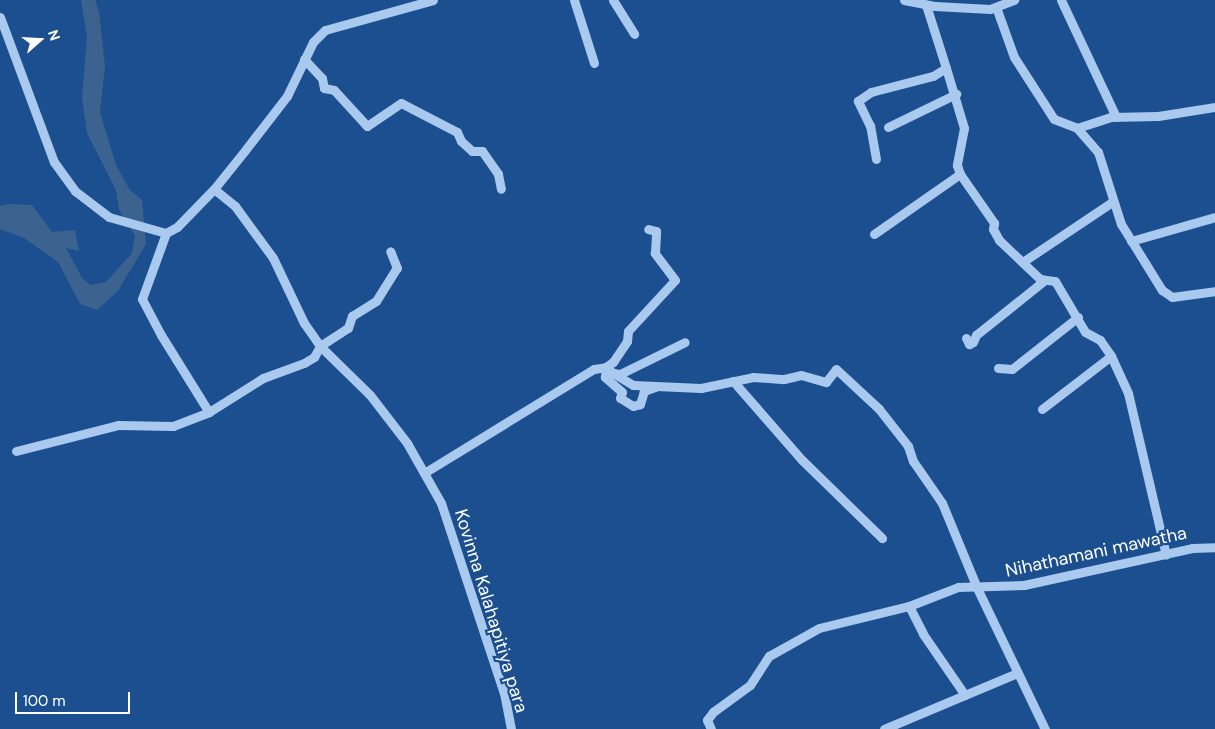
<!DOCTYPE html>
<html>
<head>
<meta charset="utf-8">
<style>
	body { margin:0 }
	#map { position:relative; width:1215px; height:729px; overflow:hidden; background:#1b4f8f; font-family:"DM Sans",sans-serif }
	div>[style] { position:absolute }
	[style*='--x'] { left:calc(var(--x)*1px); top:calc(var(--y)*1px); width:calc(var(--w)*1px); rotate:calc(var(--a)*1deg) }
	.water>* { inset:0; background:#3c6290 }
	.minor>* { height:9px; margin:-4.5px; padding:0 4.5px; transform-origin:4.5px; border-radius:4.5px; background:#a9c9ee }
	span { translate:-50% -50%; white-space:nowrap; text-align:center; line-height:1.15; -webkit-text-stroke:4.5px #1b4f8f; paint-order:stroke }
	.street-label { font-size:18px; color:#fff }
	.north { position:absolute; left:15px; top:15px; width:50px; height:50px; -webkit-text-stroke:4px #1b4f8f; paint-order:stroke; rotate:71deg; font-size:14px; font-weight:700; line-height:20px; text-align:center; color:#fff }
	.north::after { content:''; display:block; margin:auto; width:18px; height:22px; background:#fff; clip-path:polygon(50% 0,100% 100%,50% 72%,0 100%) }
	.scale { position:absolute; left:15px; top:692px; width:115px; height:22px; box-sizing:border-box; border:2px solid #fff; border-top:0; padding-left:6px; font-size:15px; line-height:18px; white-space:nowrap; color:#fff; -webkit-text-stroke:4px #1b4f8f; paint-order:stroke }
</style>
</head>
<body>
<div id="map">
	<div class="water">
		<div style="clip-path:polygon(81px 0,95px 0,99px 12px,105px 66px,100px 112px,116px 165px,130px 190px,142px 200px,146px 244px,118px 291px,97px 310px,80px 304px,58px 262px,24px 238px,0 229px,0 206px,9px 204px,32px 205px,52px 232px,75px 230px,79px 251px,66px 248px,82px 278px,91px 285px,106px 282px,132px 253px,135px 236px,119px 210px,116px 190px,87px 133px,82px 98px,87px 37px)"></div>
	</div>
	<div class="minor">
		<div style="--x:574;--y:0;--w:66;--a:72.4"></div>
		<div style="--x:613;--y:0;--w:40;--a:58"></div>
		<div style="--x:904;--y:0;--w:32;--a:11"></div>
		<div style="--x:935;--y:6;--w:55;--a:3.1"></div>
		<div style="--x:990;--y:9;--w:26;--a:-21"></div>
		<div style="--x:1061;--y:0;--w:129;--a:64.8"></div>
		<div style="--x:996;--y:7;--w:53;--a:70.2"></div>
		<div style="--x:1014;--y:57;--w:74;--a:57.2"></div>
		<div style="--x:1054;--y:119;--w:25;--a:21"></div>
		<div style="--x:1077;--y:128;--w:32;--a:49"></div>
		<div style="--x:1098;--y:152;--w:76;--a:72.3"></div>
		<div style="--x:1121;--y:224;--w:78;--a:58.2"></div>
		<div style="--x:1162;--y:290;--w:12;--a:35"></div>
		<div style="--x:1172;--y:297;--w:43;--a:-7.9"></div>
		<div style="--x:0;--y:17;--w:155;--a:69.6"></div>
		<div style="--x:54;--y:162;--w:36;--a:54"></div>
		<div style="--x:75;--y:191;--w:43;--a:37.4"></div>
		<div style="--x:109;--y:217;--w:59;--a:15.7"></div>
		<div style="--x:166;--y:233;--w:13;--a:-29"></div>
		<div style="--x:177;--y:227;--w:53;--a:-45.8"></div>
		<div style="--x:214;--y:189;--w:51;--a:-51.3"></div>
		<div style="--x:246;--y:149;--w:67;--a:-52.3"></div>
		<div style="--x:287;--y:96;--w:60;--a:-64.3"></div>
		<div style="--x:313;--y:42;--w:17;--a:-45"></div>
		<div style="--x:325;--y:30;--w:112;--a:-15.5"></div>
		<div style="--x:304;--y:59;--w:26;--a:47"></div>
		<div style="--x:322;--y:78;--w:10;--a:79"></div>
		<div style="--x:324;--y:88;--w:10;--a:11"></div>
		<div style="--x:334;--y:90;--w:49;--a:47.5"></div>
		<div style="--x:367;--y:126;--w:41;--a:-34.1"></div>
		<div style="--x:401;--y:103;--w:63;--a:27.4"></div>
		<div style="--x:457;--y:132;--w:10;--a:66"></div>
		<div style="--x:461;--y:141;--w:15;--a:42"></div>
		<div style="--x:472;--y:151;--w:10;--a:0"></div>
		<div style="--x:482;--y:151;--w:28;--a:55"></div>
		<div style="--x:498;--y:174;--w:15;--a:79"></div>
		<div style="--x:946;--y:68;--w:63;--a:73.3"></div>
		<div style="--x:964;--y:128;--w:38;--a:101"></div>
		<div style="--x:957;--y:165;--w:9;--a:72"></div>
		<div style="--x:960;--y:174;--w:60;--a:55.2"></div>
		<div style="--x:994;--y:223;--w:6;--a:99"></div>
		<div style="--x:993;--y:229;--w:13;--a:61"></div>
		<div style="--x:999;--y:240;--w:57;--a:43.6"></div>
		<div style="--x:1040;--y:279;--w:15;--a:8"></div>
		<div style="--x:1055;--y:281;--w:59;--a:59.5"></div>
		<div style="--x:1085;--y:332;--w:17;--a:28"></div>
		<div style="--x:1100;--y:340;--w:19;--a:55"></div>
		<div style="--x:1111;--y:356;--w:41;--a:65.3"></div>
		<div style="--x:1128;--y:393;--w:166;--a:76.8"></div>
		<div style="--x:888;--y:127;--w:76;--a:-25.9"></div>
		<div style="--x:1077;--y:128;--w:36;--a:-18"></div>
		<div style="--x:1111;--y:117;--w:47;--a:-1.2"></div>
		<div style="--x:1158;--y:116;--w:58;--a:-9"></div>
		<div style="--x:876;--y:159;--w:34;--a:-100"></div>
		<div style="--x:870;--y:126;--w:28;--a:-116"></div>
		<div style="--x:858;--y:101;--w:16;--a:-35"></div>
		<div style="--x:871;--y:92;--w:64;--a:-14.5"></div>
		<div style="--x:933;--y:76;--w:15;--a:-32"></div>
		<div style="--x:946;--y:68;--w:66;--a:-107.6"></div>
		<div style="--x:214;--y:189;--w:27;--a:39"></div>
		<div style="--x:235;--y:206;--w:64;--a:53.8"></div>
		<div style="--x:273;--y:258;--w:72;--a:64.5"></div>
		<div style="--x:304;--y:323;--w:28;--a:55"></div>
		<div style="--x:320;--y:346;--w:70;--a:44.4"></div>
		<div style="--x:370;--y:395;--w:61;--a:52.4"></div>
		<div style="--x:407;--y:443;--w:69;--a:60.5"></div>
		<div style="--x:441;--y:503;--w:200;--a:71.7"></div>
		<div style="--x:504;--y:693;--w:37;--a:79"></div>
		<div style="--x:166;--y:233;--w:70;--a:110"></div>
		<div style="--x:142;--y:299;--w:41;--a:62.2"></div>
		<div style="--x:161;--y:335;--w:91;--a:58.1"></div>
		<div style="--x:874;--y:234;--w:105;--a:-34.9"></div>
		<div style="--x:1131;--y:241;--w:87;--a:-15.9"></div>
		<div style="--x:1024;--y:261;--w:106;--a:-33.8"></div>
		<div style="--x:966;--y:338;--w:7;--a:63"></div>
		<div style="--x:969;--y:344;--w:4;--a:-27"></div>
		<div style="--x:973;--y:342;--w:8;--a:-67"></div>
		<div style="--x:976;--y:335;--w:88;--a:-38.6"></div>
		<div style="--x:998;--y:368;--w:14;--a:4"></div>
		<div style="--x:1012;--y:369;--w:84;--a:-38.2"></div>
		<div style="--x:613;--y:373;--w:23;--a:31"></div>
		<div style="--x:633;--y:385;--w:68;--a:2.5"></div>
		<div style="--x:701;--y:388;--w:53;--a:-11.9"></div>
		<div style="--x:753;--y:377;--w:31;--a:4"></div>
		<div style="--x:784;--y:379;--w:17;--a:-13"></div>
		<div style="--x:801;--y:375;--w:26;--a:16"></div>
		<div style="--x:826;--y:382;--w:16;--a:-52"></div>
		<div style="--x:836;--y:369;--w:59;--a:42.9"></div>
		<div style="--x:879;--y:409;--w:47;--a:51.9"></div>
		<div style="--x:908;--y:446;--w:16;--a:72"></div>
		<div style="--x:913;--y:461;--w:51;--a:55.4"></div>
		<div style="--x:942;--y:503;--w:92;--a:67.6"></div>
		<div style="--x:977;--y:588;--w:157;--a:64.3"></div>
		<div style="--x:733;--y:381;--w:105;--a:48.9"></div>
		<div style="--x:802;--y:460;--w:112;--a:44.3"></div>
		<div style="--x:655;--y:387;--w:12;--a:160"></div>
		<div style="--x:644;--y:391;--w:14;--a:107"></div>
		<div style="--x:640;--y:404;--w:7;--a:164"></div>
		<div style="--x:633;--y:406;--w:15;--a:-148"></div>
		<div style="--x:620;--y:398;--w:6;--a:-72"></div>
		<div style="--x:622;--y:392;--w:23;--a:-139"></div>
		<div style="--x:605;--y:377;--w:10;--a:-84"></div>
		<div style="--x:606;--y:367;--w:9;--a:41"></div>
		<div style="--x:613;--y:373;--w:7;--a:8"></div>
		<div style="--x:620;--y:374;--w:72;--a:-26.2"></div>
		<div style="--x:1042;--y:409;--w:87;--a:-37.5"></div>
		<div style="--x:16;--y:451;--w:105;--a:-14.3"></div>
		<div style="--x:118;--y:425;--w:55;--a:1"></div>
		<div style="--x:173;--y:426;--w:39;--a:-21"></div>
		<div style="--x:209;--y:412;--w:64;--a:-32.2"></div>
		<div style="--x:263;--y:378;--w:44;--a:-20.1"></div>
		<div style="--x:304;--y:363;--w:12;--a:-31"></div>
		<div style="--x:314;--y:357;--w:13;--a:-61"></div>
		<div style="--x:320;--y:346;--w:33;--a:-33"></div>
		<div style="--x:348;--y:328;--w:13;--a:-72"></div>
		<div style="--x:352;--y:316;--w:28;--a:-32"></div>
		<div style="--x:376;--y:301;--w:39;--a:-58"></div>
		<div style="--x:397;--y:268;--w:18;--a:-112"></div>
		<div style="--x:424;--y:473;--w:199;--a:-31.5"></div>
		<div style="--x:594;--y:369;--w:12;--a:-9"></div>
		<div style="--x:606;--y:367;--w:9;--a:-36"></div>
		<div style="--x:613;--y:362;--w:25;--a:-56"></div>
		<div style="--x:627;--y:341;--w:10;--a:-84"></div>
		<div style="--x:628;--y:331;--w:69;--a:-47.3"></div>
		<div style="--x:675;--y:280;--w:34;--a:-127"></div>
		<div style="--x:655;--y:253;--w:22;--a:-87"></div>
		<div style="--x:656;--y:231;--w:8;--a:-166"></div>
		<div style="--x:909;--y:606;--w:31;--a:63"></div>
		<div style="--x:923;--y:634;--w:74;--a:55.5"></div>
		<div style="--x:711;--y:729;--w:10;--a:-114"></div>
		<div style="--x:707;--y:720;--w:10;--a:-53"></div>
		<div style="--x:713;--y:712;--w:46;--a:-36.1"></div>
		<div style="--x:750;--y:685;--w:35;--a:-57"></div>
		<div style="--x:769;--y:656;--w:57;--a:-29.2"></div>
		<div style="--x:819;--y:628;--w:93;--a:-13.7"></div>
		<div style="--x:909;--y:606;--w:53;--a:-21.2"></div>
		<div style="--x:958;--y:587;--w:66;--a:-1.7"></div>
		<div style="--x:1024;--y:585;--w:172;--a:-12.4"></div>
		<div style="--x:1192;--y:548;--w:23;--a:-2"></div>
		<div style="--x:884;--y:729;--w:144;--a:-22.8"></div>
	</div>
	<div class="street-label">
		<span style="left:1096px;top:552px;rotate:-12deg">Nihathamani mawatha</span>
		<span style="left:491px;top:611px;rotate:73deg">Kovinna Kalahapitiya para</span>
	</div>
	<div class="north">N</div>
	<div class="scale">100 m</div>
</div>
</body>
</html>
